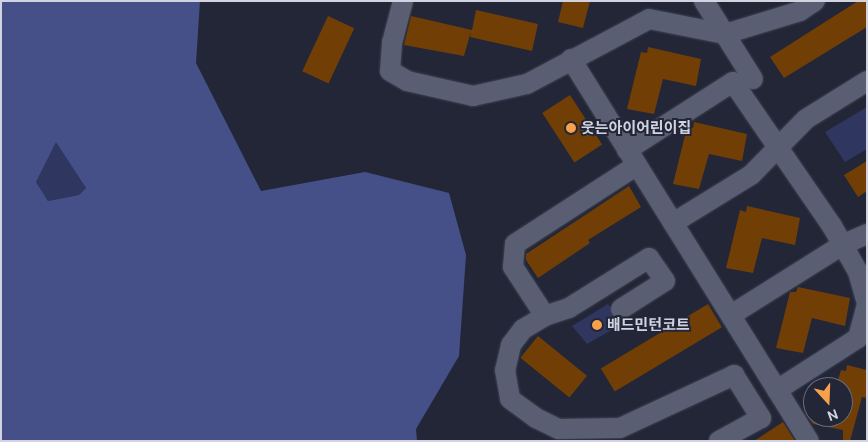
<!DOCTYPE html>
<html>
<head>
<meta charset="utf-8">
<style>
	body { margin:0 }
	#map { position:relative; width:868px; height:442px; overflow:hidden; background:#222637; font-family:Ubuntu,"Noto Sans KR",sans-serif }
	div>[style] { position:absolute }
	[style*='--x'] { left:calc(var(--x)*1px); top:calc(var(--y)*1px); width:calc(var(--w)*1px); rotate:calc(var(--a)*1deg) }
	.green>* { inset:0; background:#2f3760 }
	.forest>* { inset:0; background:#455089 }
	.building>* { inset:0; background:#713f05; transform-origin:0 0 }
	.roads { filter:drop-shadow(0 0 1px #3e4250) drop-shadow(0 0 1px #3e4250) }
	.minor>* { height:20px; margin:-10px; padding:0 10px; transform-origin:10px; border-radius:10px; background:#595e73 }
	.dots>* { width:14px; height:14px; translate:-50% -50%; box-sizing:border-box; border:2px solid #222637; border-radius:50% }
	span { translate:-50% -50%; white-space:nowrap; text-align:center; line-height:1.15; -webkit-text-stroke:4px #222637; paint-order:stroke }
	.poi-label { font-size:15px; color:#d1d4e0; font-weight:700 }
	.left { translate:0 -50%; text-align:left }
	.frame { position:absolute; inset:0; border:2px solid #d1d4e0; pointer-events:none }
	.north { position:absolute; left:803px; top:377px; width:50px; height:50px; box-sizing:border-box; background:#222637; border:1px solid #686c7b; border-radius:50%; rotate:160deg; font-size:14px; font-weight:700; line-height:20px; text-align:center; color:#d1d4e0 }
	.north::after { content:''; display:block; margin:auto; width:18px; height:22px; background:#f8a04b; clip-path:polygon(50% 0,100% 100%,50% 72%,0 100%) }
</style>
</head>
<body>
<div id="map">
	<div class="green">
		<div style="clip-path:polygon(867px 107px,867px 149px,845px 162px,825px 132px)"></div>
		<div style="clip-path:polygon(56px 141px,86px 188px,79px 195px,48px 201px,36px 182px)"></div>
		<div style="clip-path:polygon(608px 304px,622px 324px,587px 344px,572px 326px)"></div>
	</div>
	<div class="forest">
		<div style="clip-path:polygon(evenodd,1px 1px,200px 1px,196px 63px,261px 191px,365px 172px,449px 193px,466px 255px,459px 356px,416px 429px,417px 441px,1px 441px,1px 1px,56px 142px,86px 188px,79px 195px,48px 201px,36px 182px,56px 142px)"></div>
	</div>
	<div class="building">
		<div style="clip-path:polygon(563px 1px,590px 1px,583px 28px,558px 22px)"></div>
		<div style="clip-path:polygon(858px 1px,867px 1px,867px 27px,784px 78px,770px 57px)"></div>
		<div style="clip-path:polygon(476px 10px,538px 24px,532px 51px,470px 37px,471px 31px,464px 56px,404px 45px,411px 16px,472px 30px)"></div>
		<div style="left:328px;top:16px;width:29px;height:61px;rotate:25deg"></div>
		<div style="clip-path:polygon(648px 47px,701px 59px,696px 86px,663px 79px,654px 114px,627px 109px,641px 52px,647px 53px)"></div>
		<div style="left:570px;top:95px;width:59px;height:33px;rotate:57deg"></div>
		<div style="clip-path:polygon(694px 122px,747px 134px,742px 161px,709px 154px,699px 189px,673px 184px,687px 127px,693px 128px)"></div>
		<div style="clip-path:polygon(867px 161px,867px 191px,858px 197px,844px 175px)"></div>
		<div style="clip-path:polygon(629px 186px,641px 207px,588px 240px,590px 243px,538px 278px,526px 260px,526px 254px)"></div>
		<div style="clip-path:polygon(747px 206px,800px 218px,795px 245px,762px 238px,753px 273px,726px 268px,740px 210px,746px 212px)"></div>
		<div style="clip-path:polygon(798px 287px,850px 298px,845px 326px,812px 318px,803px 353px,776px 348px,790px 292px,796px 292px)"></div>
		<div style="left:708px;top:304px;width:27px;height:125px;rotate:59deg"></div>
		<div style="left:538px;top:336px;width:63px;height:28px;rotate:39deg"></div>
		<div style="clip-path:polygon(847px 365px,867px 370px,867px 398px,862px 397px,850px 441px,843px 441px,843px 430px,813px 424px,809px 418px,843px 417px,843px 387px,836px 387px,841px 370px,846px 371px)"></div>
		<div style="clip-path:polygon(783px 422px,795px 441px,754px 441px)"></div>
	</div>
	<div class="roads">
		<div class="minor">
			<div style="--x:403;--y:1;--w:43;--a:104.7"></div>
			<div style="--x:392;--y:43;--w:28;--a:94"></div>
			<div style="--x:390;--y:71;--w:20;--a:30"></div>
			<div style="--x:407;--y:81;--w:68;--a:12.8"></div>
			<div style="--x:473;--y:96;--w:55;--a:-12.5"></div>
			<div style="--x:527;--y:84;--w:138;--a:-28"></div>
			<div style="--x:649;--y:19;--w:77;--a:11.2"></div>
			<div style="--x:725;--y:34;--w:78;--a:-17"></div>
			<div style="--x:800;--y:11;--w:18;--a:-34"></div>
			<div style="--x:704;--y:1;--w:92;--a:57.9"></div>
			<div style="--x:571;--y:59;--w:450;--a:58.1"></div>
			<div style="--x:627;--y:150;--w:126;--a:-32.7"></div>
			<div style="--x:733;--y:82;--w:175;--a:55.5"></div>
			<div style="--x:832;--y:226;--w:53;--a:60.5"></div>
			<div style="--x:858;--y:272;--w:33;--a:74"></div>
			<div style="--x:673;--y:223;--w:92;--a:-31.6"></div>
			<div style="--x:751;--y:175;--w:78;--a:-45.5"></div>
			<div style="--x:806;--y:119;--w:72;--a:-31.9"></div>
			<div style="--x:621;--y:309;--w:52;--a:-32.5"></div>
			<div style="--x:665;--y:281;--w:28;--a:-125"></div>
			<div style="--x:649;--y:258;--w:94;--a:148"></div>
			<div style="--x:569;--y:308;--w:25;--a:162"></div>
			<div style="--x:545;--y:316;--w:59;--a:-123.1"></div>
			<div style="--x:513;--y:267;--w:23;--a:-85"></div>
			<div style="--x:515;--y:244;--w:145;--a:-32.9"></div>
			<div style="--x:731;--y:315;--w:131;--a:-32.2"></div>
			<div style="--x:842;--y:245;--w:27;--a:-24"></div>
			<div style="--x:545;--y:316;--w:26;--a:149"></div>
			<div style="--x:523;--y:329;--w:20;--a:127"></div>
			<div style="--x:511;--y:345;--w:26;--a:103"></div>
			<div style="--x:505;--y:370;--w:29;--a:80"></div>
			<div style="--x:510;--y:399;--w:32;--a:36"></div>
			<div style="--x:536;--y:418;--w:25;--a:26"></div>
			<div style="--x:559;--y:429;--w:61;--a:-0.9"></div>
			<div style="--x:620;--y:428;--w:126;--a:-24.9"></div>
			<div style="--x:734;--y:375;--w:51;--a:57.9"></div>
			<div style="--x:761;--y:418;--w:48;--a:151.3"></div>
			<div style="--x:777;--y:390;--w:96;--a:-32.7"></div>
			<div style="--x:858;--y:338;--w:34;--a:-75"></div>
		</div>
	</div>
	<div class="dots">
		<div style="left:571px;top:128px;background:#f8a04b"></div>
		<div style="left:597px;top:325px;background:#f8a04b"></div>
	</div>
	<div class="poi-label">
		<span class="left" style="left:581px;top:128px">웃는아이어린이집</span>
		<span class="left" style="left:607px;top:325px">배드민턴코트</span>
	</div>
	<div class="frame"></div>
	<div class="north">N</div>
</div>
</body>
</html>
